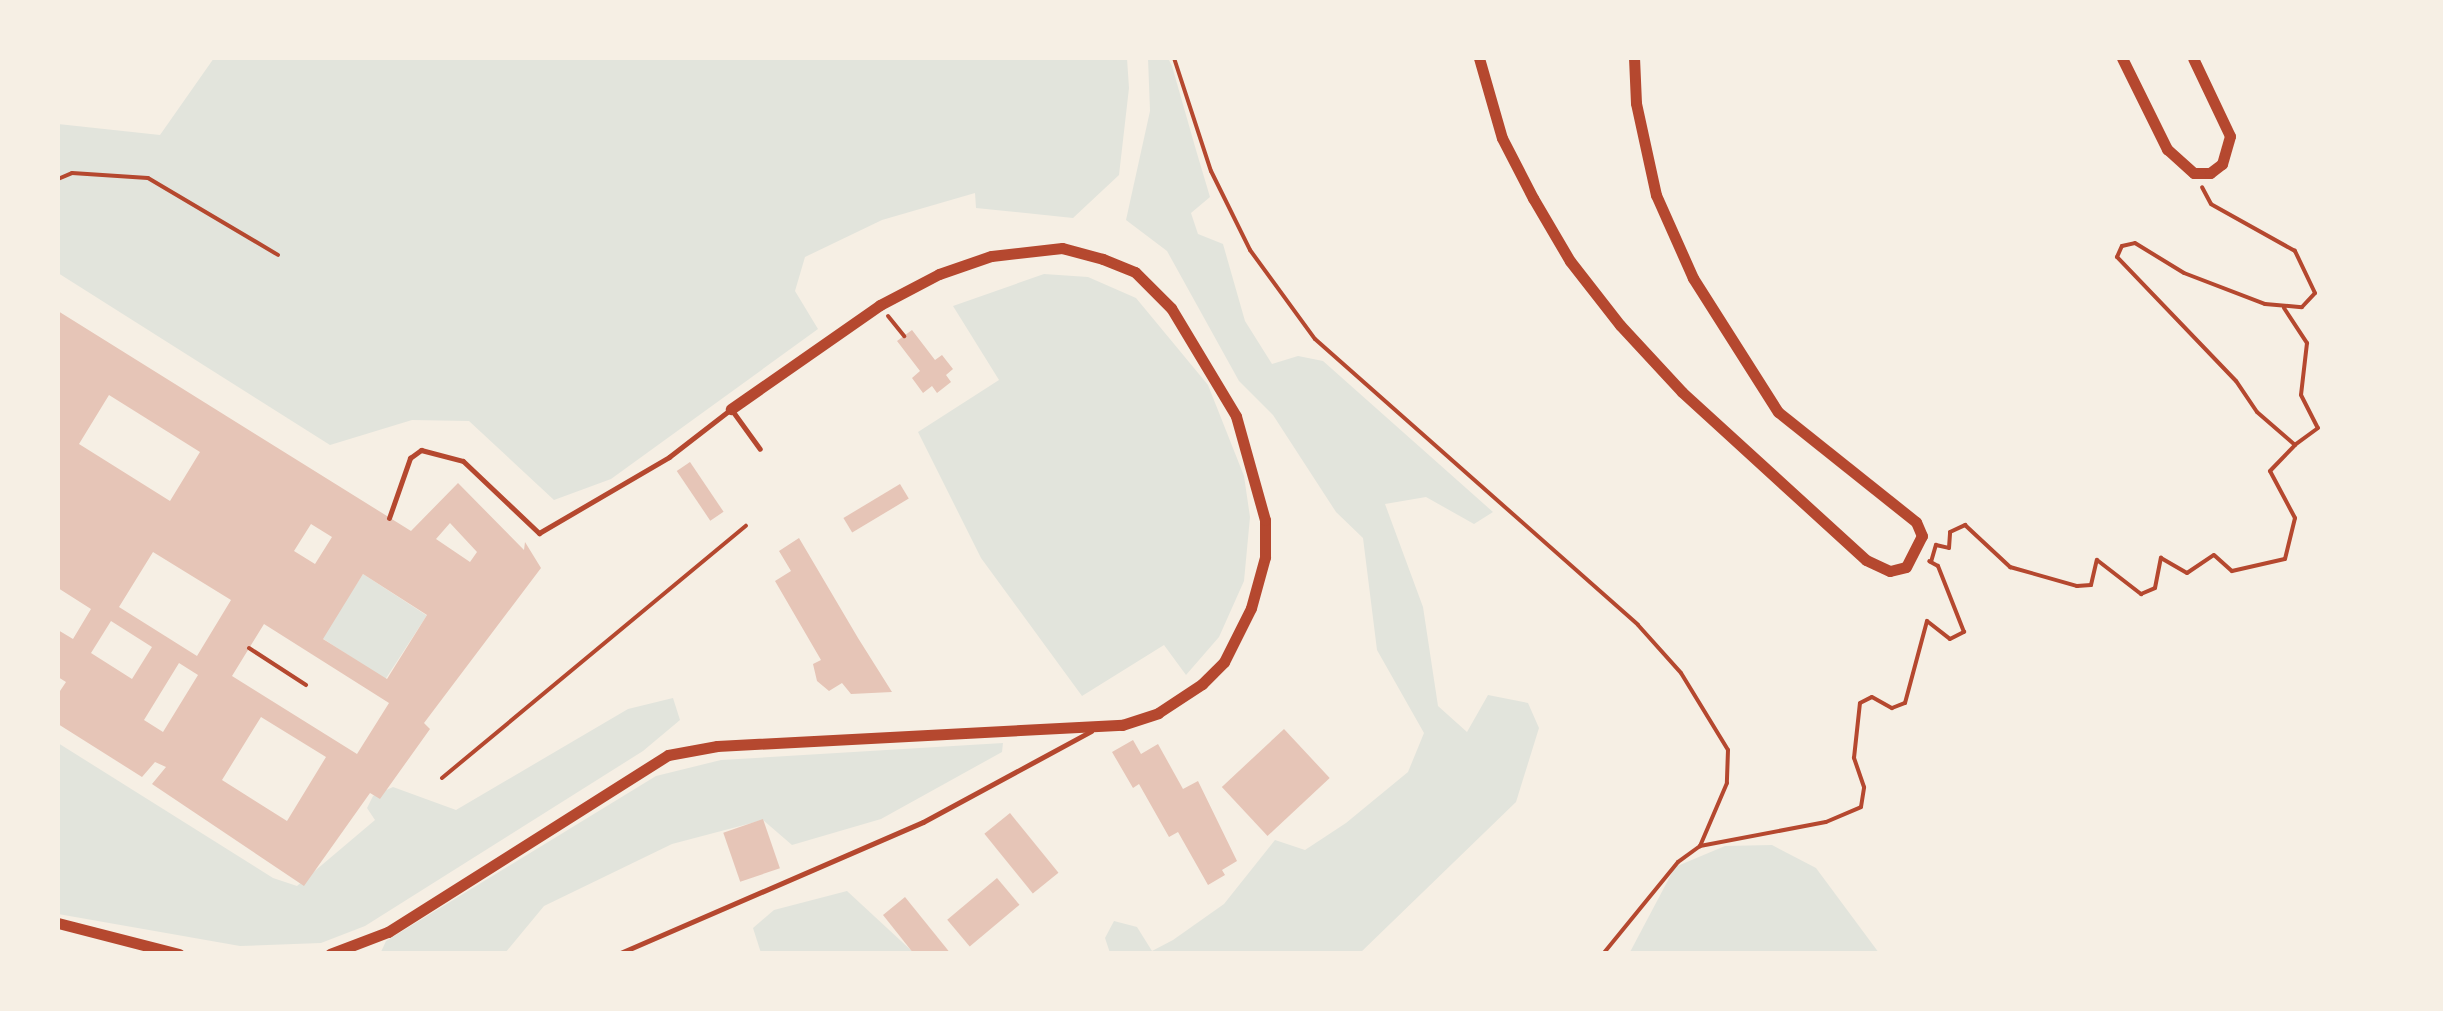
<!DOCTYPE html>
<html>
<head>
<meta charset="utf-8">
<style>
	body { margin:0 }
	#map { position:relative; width:2443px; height:1011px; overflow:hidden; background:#f6efe4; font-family:Lato,sans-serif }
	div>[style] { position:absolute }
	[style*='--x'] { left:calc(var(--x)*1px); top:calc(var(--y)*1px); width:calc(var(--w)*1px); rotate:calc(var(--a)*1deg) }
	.green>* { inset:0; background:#e2e4dc; transform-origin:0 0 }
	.building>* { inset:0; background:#e6c5b7; transform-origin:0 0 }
	.path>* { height:4px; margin:-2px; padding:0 2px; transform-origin:2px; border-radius:2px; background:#b5482f }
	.service>* { height:5px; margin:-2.5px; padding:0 2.5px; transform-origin:2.5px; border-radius:2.5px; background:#b5482f }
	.tertiary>* { height:11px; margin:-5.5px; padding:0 5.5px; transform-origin:5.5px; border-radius:5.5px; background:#b5482f }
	span { translate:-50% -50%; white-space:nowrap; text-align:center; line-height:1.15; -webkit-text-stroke:9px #f6efe4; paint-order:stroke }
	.frame { position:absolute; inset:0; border:60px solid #f6efe4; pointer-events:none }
</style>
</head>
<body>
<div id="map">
	<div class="green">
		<div style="clip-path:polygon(214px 58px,1127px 58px,1129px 88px,1119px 175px,1073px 218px,976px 208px,975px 193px,882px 220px,805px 257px,795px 291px,818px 329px,611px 479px,554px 500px,469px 421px,412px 420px,330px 445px,58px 273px,58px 124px,160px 135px)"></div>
		<div style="clip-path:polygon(1148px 58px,1168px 58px,1172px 66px,1196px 150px,1210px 197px,1191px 213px,1198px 234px,1223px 244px,1245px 321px,1272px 364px,1298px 356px,1323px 361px,1493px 512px,1474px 524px,1426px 497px,1385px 504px,1423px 607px,1438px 706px,1467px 732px,1488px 695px,1528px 703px,1539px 728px,1516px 802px,1360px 953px,1110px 953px,1105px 938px,1114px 921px,1137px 927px,1152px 951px,1173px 940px,1224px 904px,1275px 840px,1305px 850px,1346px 823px,1408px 772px,1424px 733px,1377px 650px,1363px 538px,1336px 512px,1273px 415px,1239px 381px,1167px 251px,1126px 220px,1150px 111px)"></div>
		<div style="clip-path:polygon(1044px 274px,1088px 277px,1136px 298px,1208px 385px,1244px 476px,1250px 517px,1244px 581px,1219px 637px,1186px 675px,1164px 645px,1082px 696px,981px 558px,918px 432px,999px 380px,953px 306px)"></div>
		<div style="left:363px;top:574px;width:76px;height:76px;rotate:33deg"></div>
		<div style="clip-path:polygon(673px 698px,680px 720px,643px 751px,365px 926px,321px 943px,240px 946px,58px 914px,58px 743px,273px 878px,297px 886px,375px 820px,367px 808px,373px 796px,393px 787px,456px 810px,628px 709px)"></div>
		<div style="clip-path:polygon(1003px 743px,1002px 752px,881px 819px,792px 845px,763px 820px,672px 844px,544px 906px,505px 953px,380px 954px,386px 941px,656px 776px,721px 760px)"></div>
		<div style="clip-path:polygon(1772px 845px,1816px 868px,1879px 953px,1629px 954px,1675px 867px,1725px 846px)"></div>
		<div style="clip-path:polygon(847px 891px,914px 953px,761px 953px,753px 928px,774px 910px)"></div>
	</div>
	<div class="building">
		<div style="clip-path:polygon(evenodd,58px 311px,411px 531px,458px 483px,524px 550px,525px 542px,541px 568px,424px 723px,430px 729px,380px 799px,370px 793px,304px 886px,152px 784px,166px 767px,155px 762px,142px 777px,58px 724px,58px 694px,66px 682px,58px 677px,58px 630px,73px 639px,91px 609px,58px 588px,58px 311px,109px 395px,200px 452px,170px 501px,79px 444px,109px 395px,58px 311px,450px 523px,477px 552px,470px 562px,436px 539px,450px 523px,58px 311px,311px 524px,332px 537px,315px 564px,294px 551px,311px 524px,58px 311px,153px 552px,231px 600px,197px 656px,119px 607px,153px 552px,58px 311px,363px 574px,427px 615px,387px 679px,323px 639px,363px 574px,58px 311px,111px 621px,152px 647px,132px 679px,91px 653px,111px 621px,58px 311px,264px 624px,389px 703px,357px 754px,232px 676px,264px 624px,58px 311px,179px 663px,198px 675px,163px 732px,144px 720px,179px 663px,58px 311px,261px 717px,326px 757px,287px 821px,222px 780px,261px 717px)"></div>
		<div style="clip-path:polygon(912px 330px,935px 360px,942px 355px,953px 369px,946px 375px,951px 382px,937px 393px,932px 386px,923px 393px,912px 378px,920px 371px,897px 341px)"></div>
		<div style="left:690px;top:462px;width:60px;height:16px;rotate:56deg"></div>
		<div style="left:900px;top:484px;width:17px;height:66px;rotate:59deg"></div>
		<div style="clip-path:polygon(799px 538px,858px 638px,892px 692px,851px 694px,842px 683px,829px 691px,817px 681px,813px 664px,821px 660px,775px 581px,791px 571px,779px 551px)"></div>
		<div style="left:1284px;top:729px;width:67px;height:85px;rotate:47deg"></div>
		<div style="clip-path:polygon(1133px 740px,1141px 754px,1158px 744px,1183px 789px,1198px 781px,1237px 861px,1222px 870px,1225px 875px,1208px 885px,1178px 832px,1169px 837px,1139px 784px,1133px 788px,1112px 752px)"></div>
		<div style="left:1010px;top:813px;width:77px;height:33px;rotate:51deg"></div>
		<div style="left:763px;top:819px;width:52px;height:42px;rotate:71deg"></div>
		<div style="left:997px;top:878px;width:35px;height:65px;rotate:50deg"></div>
		<div style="clip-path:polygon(905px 897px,951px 954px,914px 954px,883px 915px)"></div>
	</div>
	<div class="path">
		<div style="--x:1174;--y:58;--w:119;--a:71.9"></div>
		<div style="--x:1211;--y:171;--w:88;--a:63.7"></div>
		<div style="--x:1250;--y:250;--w:110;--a:53.9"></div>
		<div style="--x:1315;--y:339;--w:431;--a:41.5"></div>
		<div style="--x:1638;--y:625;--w:64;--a:48.1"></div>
		<div style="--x:1681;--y:673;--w:90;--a:58.6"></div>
		<div style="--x:1728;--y:750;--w:33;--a:92"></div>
		<div style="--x:1727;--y:783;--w:69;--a:113.2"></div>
		<div style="--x:1700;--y:846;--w:27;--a:144"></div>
		<div style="--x:1678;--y:862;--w:119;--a:129.2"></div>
		<div style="--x:58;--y:179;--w:15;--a:-23"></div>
		<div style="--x:72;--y:173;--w:76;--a:3.8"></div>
		<div style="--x:148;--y:178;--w:151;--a:30.6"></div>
		<div style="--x:2284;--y:308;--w:42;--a:56.7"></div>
		<div style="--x:2307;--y:343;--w:52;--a:96.6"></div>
		<div style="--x:2301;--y:395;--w:37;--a:63"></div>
		<div style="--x:2318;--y:428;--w:29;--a:144"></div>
		<div style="--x:888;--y:316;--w:26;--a:51"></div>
		<div style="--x:1931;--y:562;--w:18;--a:-74"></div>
		<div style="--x:1936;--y:545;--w:13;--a:13"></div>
		<div style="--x:1949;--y:548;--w:16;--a:-86"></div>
		<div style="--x:1950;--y:532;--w:17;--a:-25"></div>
		<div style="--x:1965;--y:525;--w:62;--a:43"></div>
		<div style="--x:2010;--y:567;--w:70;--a:15.8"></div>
		<div style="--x:2077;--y:586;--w:14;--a:-4"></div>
		<div style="--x:2091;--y:585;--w:26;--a:-77"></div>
		<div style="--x:2097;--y:560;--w:56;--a:37.7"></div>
		<div style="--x:2141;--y:594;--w:15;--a:-23"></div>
		<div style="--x:2155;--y:588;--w:31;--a:-79"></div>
		<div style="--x:2161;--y:558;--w:30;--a:30"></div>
		<div style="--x:2187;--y:573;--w:32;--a:-34"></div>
		<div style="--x:2214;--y:555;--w:24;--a:42"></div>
		<div style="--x:2232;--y:571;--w:54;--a:-12.8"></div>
		<div style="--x:2285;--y:559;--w:42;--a:-76.3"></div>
		<div style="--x:2295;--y:518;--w:53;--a:-118"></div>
		<div style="--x:2270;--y:471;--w:36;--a:-46"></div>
		<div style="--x:2295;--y:445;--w:50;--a:-139"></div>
		<div style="--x:2257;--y:412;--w:37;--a:-124"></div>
		<div style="--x:2236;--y:381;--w:172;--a:-133.8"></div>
		<div style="--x:2117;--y:257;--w:12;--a:-66"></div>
		<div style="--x:2122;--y:246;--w:13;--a:-13"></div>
		<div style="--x:2135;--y:243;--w:57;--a:31.5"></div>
		<div style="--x:2184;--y:273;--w:87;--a:20.9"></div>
		<div style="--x:2265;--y:304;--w:37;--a:5"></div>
		<div style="--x:2302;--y:307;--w:19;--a:-47"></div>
		<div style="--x:2315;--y:293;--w:47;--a:-115.5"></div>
		<div style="--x:2295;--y:251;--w:96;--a:-150.8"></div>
		<div style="--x:2211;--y:204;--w:19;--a:-118"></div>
		<div style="--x:249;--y:648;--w:68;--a:33"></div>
		<div style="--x:442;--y:778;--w:395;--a:-39.7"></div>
		<div style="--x:1700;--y:846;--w:128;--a:-10.8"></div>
		<div style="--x:1826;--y:822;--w:38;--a:-23"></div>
		<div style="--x:1861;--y:807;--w:20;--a:-81"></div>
		<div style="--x:1864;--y:787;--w:31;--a:-109"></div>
		<div style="--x:1854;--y:758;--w:55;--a:-83.8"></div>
		<div style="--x:1860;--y:703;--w:13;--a:-27"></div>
		<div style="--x:1872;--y:697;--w:23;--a:29"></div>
		<div style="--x:1892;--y:708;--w:14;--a:-21"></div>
		<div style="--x:1905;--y:703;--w:85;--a:-75"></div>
		<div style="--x:1927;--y:621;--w:29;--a:38"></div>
		<div style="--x:1950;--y:639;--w:16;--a:-27"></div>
		<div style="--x:1964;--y:632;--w:71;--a:-111.5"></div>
		<div style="--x:1938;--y:566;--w:10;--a:-151"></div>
	</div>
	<div class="service">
		<div style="--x:389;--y:518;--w:64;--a:-70.7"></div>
		<div style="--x:410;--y:458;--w:14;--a:-36"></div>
		<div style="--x:421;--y:450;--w:43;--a:14.7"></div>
		<div style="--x:463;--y:461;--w:105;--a:43.5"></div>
		<div style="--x:539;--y:533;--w:151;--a:-30.3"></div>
		<div style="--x:669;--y:457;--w:78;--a:-37.7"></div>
		<div style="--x:731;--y:409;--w:49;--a:54.1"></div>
		<div style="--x:618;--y:954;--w:332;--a:-23.4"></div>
		<div style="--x:923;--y:822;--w:191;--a:-28.4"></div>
	</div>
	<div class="tertiary">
		<div style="--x:1479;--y:58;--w:83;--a:74"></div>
		<div style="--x:1502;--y:138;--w:68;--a:62.7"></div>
		<div style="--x:1533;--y:198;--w:73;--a:59.6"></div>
		<div style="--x:1570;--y:261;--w:81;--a:52"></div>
		<div style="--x:1620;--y:325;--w:91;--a:47.2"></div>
		<div style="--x:1682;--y:392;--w:249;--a:42.4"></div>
		<div style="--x:1866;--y:560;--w:26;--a:25"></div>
		<div style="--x:1890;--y:571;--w:16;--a:-14"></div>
		<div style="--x:1906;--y:567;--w:35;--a:-63"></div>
		<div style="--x:1922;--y:536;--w:15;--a:-113"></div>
		<div style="--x:1916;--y:522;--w:176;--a:-141.4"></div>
		<div style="--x:1778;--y:412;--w:159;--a:-122.4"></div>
		<div style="--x:1693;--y:278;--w:91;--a:-114"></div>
		<div style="--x:1656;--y:195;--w:94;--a:-102.3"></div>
		<div style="--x:1636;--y:103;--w:45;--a:-92.5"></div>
		<div style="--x:2122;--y:58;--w:102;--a:63.7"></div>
		<div style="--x:2167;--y:149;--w:36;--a:42"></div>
		<div style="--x:2194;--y:173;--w:16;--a:0"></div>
		<div style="--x:2210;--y:173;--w:15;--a:-37"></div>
		<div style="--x:2222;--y:164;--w:29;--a:-74"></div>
		<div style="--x:2230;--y:136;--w:86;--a:-115.4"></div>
		<div style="--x:58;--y:923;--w:125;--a:14.4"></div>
		<div style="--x:330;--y:954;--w:62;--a:-20.8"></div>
		<div style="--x:388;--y:932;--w:331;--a:-32.3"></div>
		<div style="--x:668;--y:755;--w:50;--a:-10.4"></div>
		<div style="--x:717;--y:746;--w:406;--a:-3"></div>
		<div style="--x:1122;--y:725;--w:38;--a:-18"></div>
		<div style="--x:1158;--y:713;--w:53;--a:-33.4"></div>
		<div style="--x:1202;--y:684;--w:31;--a:-45"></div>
		<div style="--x:1224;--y:662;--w:60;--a:-63.4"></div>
		<div style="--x:1251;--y:608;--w:53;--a:-74.6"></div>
		<div style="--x:1265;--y:557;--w:37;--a:-90"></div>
		<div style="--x:1265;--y:520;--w:108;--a:-105.6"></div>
		<div style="--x:1236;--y:416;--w:126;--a:-121"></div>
		<div style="--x:1171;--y:308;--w:51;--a:-135"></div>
		<div style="--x:1135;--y:272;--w:35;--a:-158"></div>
		<div style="--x:1103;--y:259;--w:42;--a:-165"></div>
		<div style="--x:1062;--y:248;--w:71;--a:173.6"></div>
		<div style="--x:991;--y:256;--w:55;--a:160.9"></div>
		<div style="--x:939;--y:274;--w:67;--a:152.3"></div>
		<div style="--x:880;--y:305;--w:182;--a:145.1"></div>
	</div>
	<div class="frame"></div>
</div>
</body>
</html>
